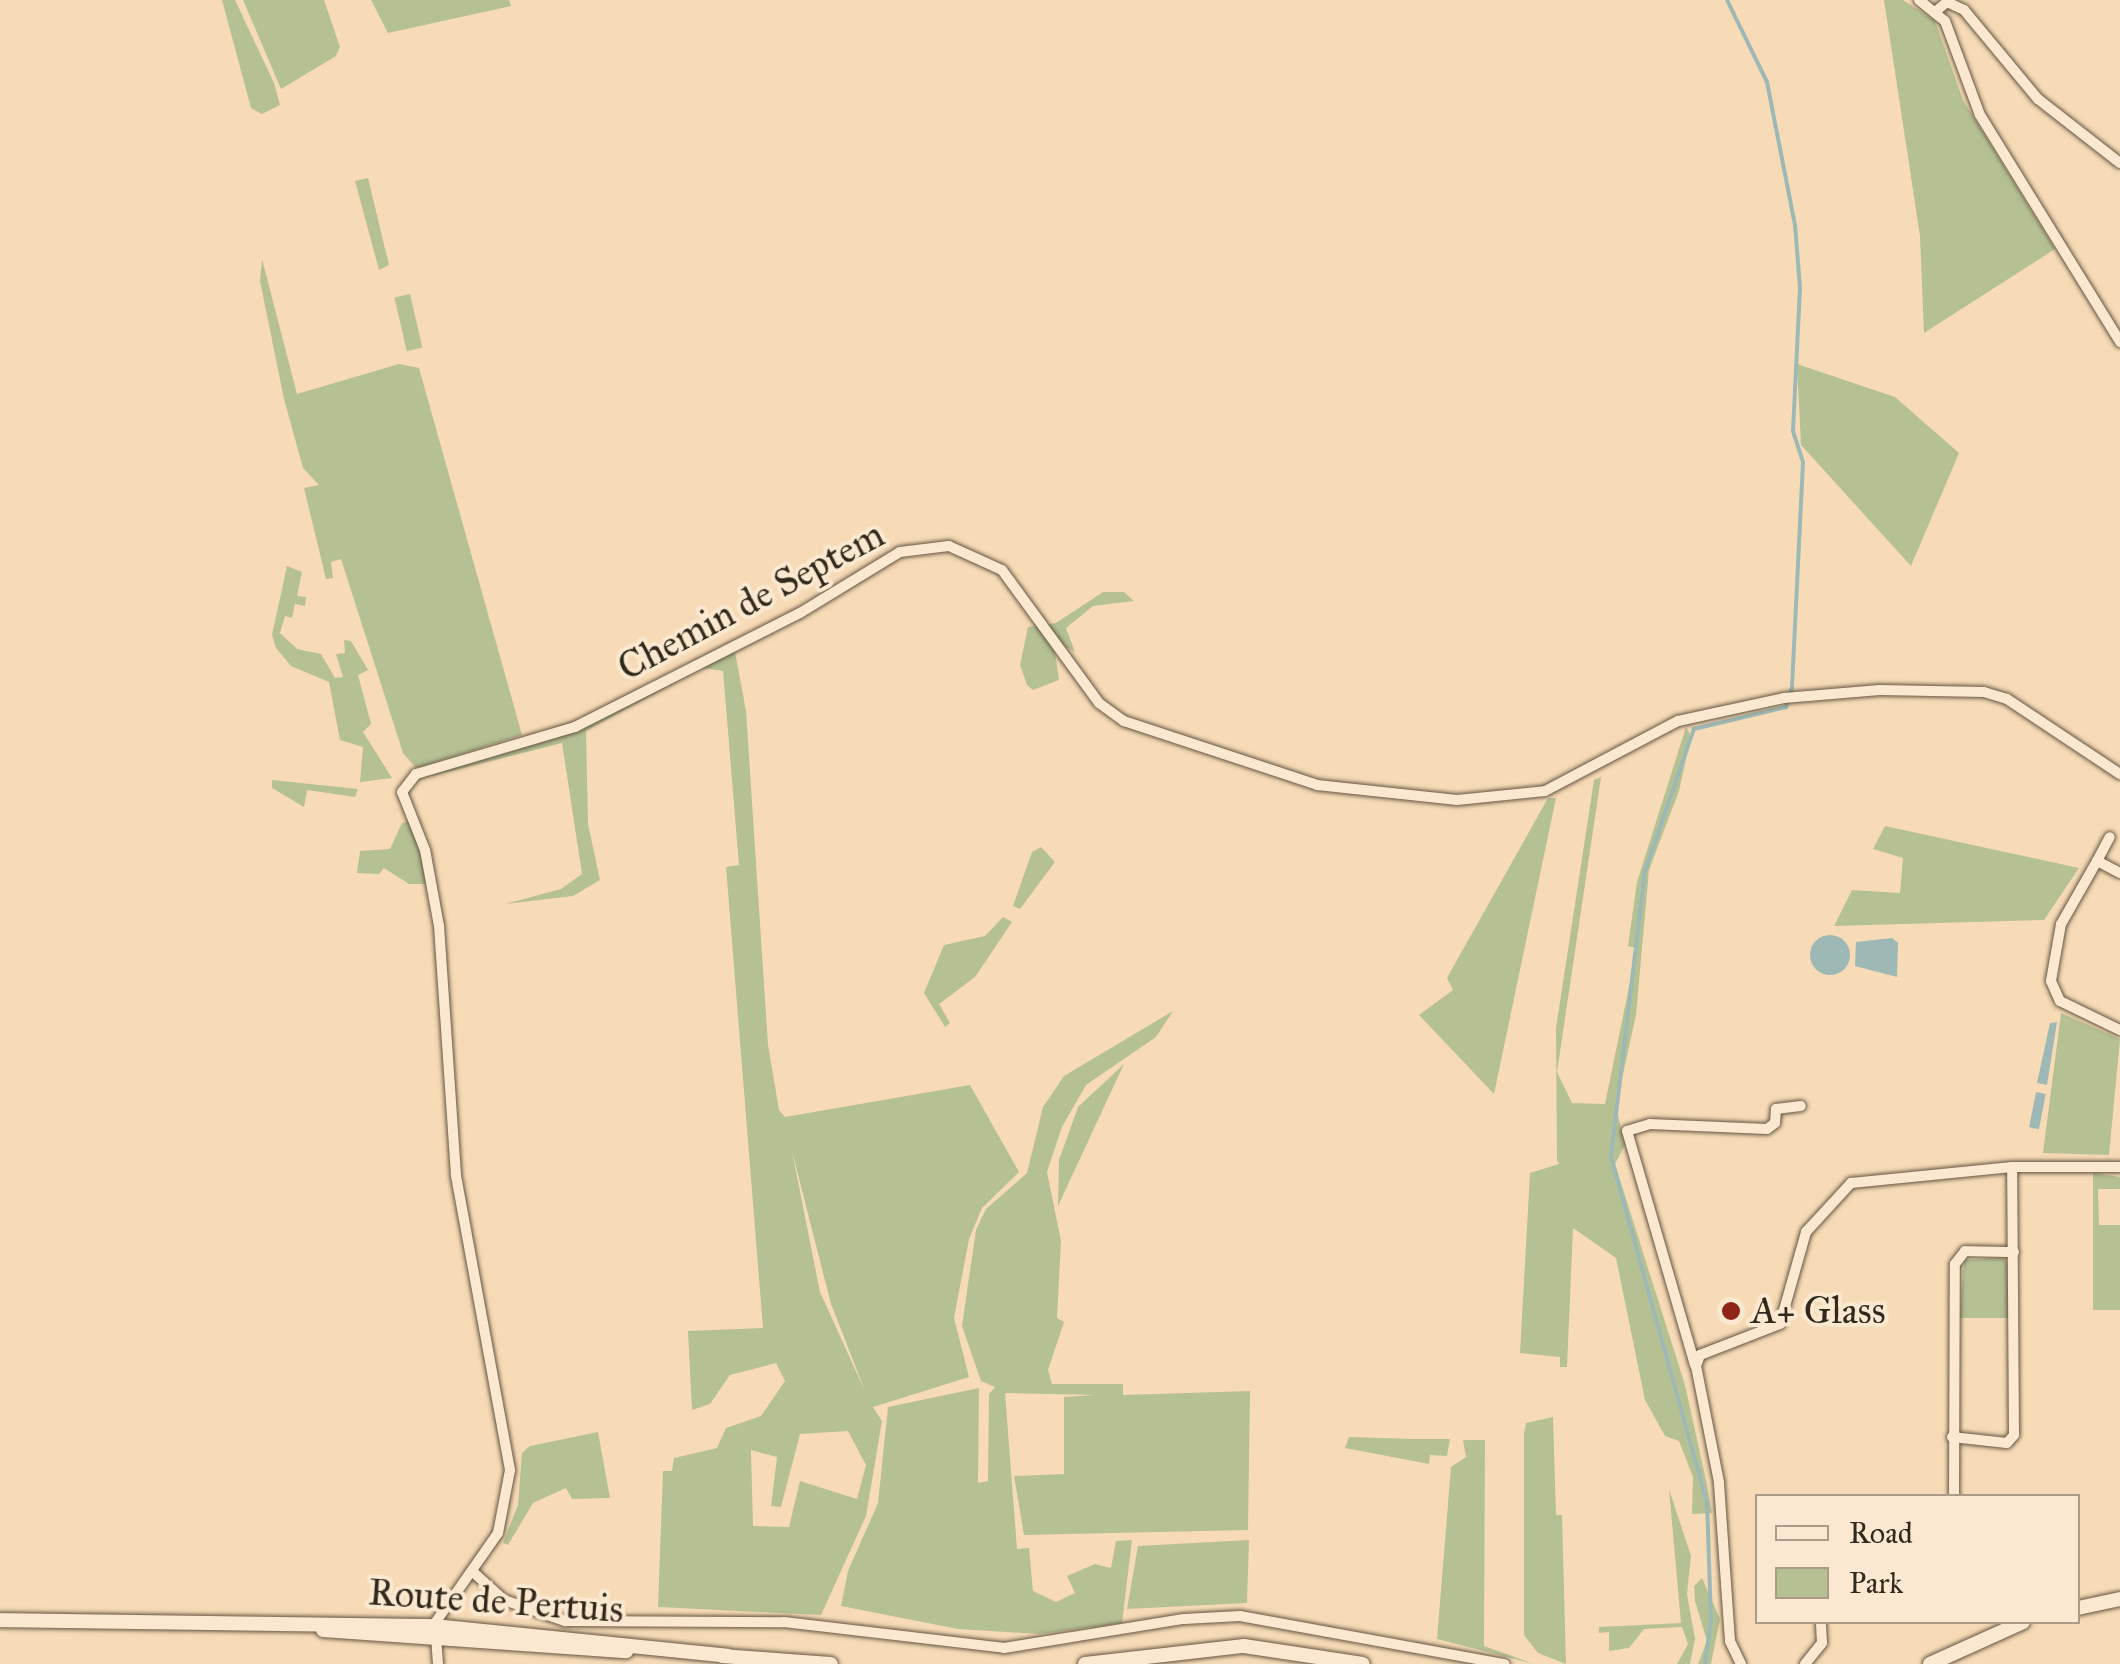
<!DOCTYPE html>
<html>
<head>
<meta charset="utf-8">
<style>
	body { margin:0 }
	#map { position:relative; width:2120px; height:1664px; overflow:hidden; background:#f7dbb6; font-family:"IM FELL Great Primer",serif }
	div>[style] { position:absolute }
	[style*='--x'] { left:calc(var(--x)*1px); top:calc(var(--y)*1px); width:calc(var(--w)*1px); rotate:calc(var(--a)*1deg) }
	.green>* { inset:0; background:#b6c193; transform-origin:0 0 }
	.water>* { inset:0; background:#9eb9b5; transform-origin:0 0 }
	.round { border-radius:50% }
	.stream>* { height:4px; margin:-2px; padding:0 2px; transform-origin:2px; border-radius:2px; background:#9eb9b5 }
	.roads { filter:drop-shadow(0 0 2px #635643) drop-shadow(0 0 2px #635643) }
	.minor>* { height:10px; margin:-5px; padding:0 5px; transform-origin:5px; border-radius:5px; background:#fae8d0 }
	.secondary>* { height:14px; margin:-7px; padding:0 7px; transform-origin:7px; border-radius:7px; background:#fae8d0 }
	.dots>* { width:28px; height:28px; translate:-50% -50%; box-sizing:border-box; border:5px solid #fae8d0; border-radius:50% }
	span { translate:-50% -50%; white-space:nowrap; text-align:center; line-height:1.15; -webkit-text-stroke:8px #fae8d0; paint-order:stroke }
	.street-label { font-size:38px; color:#32291d }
	.poi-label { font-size:38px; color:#32291d }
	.left { translate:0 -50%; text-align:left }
	.legend { position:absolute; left:1755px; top:1494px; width:325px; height:130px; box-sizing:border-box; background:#fae8d0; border:2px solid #aa9c88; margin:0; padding:12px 18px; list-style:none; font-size:30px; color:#32291d }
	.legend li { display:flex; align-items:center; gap:20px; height:50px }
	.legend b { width:50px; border:2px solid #aa9c88 }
</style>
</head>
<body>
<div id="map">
	<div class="green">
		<div style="clip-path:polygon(222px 0,235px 0,274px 83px,280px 105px,262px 114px,251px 108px)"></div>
		<div style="clip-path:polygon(243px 0,324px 0,340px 47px,336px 56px,281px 89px)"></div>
		<div style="clip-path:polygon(371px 0,509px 0,511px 6px,388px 33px)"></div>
		<div style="clip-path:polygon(1884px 0,1903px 0,1935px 21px,1963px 100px,2055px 249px,1924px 333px,1920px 236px)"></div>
		<div style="clip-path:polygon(368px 178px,389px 265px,379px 270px,355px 181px)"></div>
		<div style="clip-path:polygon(262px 259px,297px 394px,399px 364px,419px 368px,522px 735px,416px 768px,403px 753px,341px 559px,331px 562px,333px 578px,326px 579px,304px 488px,319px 485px,303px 468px,284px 399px,260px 281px)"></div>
		<div style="left:410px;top:294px;width:55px;height:16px;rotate:77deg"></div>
		<div style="clip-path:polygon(1797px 364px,1895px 397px,1959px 453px,1911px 566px,1801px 445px)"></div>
		<div style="clip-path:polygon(287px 566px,302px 572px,297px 596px,306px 597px,305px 606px,295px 604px,292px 618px,285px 616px,280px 633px,297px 649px,321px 654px,335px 678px,343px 677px,336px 654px,345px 653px,344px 640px,351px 641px,368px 670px,358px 675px,371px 724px,363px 732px,392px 778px,360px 782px,363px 747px,340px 740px,329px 682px,291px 666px,276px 648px,272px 635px)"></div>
		<div style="clip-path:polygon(1103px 592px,1124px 592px,1134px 601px,1093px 606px,1066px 628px,1075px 652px,1062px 645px,1055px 652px,1059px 680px,1033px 690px,1027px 685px,1020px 665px,1028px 627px,1056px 623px)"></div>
		<div style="clip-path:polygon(evenodd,735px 652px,746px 711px,768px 1045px,779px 1110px,785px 1117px,970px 1085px,1019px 1172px,982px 1208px,969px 1239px,954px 1318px,969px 1377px,873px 1407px,882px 1421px,866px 1516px,821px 1615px,658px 1607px,663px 1471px,672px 1471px,674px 1458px,717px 1448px,726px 1428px,761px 1416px,785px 1381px,776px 1363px,730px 1375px,710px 1404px,692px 1410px,688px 1331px,763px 1328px,726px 867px,739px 865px,723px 671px,702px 668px,586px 731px,588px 824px,600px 880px,573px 896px,505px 904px,561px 889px,582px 874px,562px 743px,416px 780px,539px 739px,735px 652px,792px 1151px,831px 1304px,865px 1391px,820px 1292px,792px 1151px,735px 652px,848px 1431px,866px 1465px,857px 1499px,800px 1481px,789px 1527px,753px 1526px,751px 1450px,777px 1457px,771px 1506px,781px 1507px,800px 1434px,848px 1431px)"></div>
		<div style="clip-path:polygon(1686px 727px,1691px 736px,1679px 791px,1649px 870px,1636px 1015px,1616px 1106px,1625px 1145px,1615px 1164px,1685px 1385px,1707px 1485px,1712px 1513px,1692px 1514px,1693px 1477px,1679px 1441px,1665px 1436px,1645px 1400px,1616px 1258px,1573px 1228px,1567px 1367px,1560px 1367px,1560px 1357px,1520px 1353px,1530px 1173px,1559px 1164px,1557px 1160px,1556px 1028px,1594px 780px,1601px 777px,1557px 1072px,1572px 1103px,1605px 1104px,1637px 948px,1628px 946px,1637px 882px)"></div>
		<div style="clip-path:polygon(272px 780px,358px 789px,355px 797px,307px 790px,304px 807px,272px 788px)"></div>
		<div style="clip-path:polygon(1548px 798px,1556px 798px,1494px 1094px,1419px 1015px,1453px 990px,1447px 978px)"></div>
		<div style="clip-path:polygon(411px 821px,428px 884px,409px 884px,384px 868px,379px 874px,357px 873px,360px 851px,390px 849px,402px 823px)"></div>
		<div style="clip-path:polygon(1885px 826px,2079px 868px,2044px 920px,1834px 926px,1852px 890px,1900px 893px,1903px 858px,1873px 849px)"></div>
		<div style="clip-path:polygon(1041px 847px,1055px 862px,1020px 909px,1013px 906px,1032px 852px)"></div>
		<div style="clip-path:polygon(1003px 917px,1012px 922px,975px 977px,939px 1004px,950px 1023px,945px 1027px,924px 993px,944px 945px,985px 936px)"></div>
		<div style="clip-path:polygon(1173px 1011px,1156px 1037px,1086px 1085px,1062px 1127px,1047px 1172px,1061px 1241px,1057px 1318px,1064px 1322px,1048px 1370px,1052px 1384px,1123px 1384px,1123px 1395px,1250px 1391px,1248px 1530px,1024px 1535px,1014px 1476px,1064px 1474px,1064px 1397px,1096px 1395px,1005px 1393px,1017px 1549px,1029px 1548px,1033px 1591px,1056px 1602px,1075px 1593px,1067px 1576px,1095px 1564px,1111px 1568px,1116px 1541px,1132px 1540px,1122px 1623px,1040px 1634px,958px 1629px,841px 1606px,848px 1571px,878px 1503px,888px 1407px,979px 1388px,978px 1483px,988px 1481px,989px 1394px,995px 1387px,981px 1381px,962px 1326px,976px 1230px,986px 1209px,1027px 1173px,1043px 1107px,1064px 1076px)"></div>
		<div style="clip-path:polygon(2061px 1013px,2120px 1039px,2109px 1155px,2043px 1153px)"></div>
		<div style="clip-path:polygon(1124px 1064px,1058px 1206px,1059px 1160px,1078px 1107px)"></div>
		<div style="clip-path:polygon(2093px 1173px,2120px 1177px,2120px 1189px,2098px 1189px,2099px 1225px,2120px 1225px,2120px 1310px,2093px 1310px)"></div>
		<div style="clip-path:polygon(2002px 1258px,2009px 1264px,2009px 1318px,1960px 1318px,1964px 1260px)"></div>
		<div style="clip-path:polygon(1553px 1417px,1556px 1515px,1562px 1515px,1566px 1664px,1538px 1653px,1524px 1635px,1524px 1433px,1526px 1423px)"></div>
		<div style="clip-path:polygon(598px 1432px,610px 1498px,572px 1499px,566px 1488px,533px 1503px,508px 1545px,503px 1543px,518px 1505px,522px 1453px,530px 1446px)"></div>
		<div style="clip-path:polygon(1349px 1437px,1412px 1439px,1450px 1439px,1447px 1456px,1430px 1455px,1429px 1464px,1345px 1448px)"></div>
		<div style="clip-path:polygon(1463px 1440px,1485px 1440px,1484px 1646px,1534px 1664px,1437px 1639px,1451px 1467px,1466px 1457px)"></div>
		<div style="clip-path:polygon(1669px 1489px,1691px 1556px,1687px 1594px,1695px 1639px,1690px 1664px,1677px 1664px,1688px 1644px,1682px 1627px,1644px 1629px,1629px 1648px,1609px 1651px,1609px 1632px,1599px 1633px,1599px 1627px,1681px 1623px)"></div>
		<div style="clip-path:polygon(1249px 1540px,1247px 1603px,1127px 1609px,1138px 1546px)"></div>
		<div style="clip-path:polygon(1702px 1578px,1720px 1619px,1711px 1664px,1698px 1664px,1707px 1641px,1695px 1601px,1694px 1586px)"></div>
	</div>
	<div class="water">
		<div class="round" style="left:1810px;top:935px;width:40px;height:40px"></div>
		<div style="clip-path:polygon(1892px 938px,1898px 943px,1897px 977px,1855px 966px,1856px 942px)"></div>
		<div style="clip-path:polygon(2057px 1022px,2047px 1085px,2037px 1083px,2050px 1023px)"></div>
		<div style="left:2036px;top:1092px;width:10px;height:36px;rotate:11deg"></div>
	</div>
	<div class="stream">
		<div style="--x:1705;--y:1664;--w:43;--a:-82.1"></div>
		<div style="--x:1711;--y:1621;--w:118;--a:-91.9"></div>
		<div style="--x:1707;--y:1503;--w:360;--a:-105.5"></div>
		<div style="--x:1611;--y:1156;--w:287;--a:-83.2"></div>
		<div style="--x:1645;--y:871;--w:150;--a:-71"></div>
		<div style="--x:1694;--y:729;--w:95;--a:-13.4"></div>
		<div style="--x:1786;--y:707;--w:21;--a:-73"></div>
		<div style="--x:1792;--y:687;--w:225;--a:-87.2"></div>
		<div style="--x:1803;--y:462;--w:33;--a:-108"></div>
		<div style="--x:1793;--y:431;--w:143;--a:-87.2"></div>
		<div style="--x:1800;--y:288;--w:63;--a:-94.5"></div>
		<div style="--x:1795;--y:225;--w:146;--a:-101.1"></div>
		<div style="--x:1767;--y:82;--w:91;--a:-116"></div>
	</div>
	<div class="roads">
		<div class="minor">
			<div style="--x:1919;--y:0;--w:33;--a:39"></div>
			<div style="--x:1945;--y:21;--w:100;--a:69.6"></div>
			<div style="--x:1980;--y:115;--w:267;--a:58.3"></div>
			<div style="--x:1935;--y:12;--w:16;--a:-40"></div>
			<div style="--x:1947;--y:2;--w:19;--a:25"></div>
			<div style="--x:1964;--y:10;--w:116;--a:50.3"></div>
			<div style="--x:2038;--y:99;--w:104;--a:38"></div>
			<div style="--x:2097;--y:861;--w:27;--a:-62"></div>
			<div style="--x:2120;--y:873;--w:26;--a:-152"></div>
			<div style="--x:2097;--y:861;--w:73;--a:119.7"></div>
			<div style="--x:2061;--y:924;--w:58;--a:100"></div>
			<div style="--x:2051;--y:981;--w:22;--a:66"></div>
			<div style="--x:2060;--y:1001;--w:67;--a:25.8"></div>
			<div style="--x:1695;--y:1365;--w:244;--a:-106.2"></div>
			<div style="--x:1627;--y:1131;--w:24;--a:-17"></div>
			<div style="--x:1650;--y:1124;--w:117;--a:2.4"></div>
			<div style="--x:1767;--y:1129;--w:10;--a:-37"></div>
			<div style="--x:1775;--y:1123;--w:14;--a:-86"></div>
			<div style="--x:1776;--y:1109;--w:25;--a:-7"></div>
			<div style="--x:1952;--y:1437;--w:55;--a:6.2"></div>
			<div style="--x:2007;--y:1443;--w:11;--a:-49"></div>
			<div style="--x:2014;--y:1435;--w:268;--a:-90.4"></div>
			<div style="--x:1954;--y:1496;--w:232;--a:-89.8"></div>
			<div style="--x:1955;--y:1264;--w:16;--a:-52"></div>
			<div style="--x:1965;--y:1251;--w:49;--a:1.2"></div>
			<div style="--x:473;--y:1572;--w:42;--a:42.1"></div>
			<div style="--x:504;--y:1600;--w:65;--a:19"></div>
			<div style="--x:565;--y:1621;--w:219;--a:0.3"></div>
			<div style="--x:784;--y:1622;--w:222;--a:6.7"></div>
			<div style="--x:1004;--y:1648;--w:182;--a:-9.2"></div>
			<div style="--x:1184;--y:1619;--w:56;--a:-3.1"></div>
			<div style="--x:1240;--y:1616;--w:269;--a:10.3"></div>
			<div style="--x:438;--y:1664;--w:41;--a:-94.2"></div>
			<div style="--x:435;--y:1623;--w:110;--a:-55"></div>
			<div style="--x:498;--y:1533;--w:64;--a:-79.2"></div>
			<div style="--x:510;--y:1470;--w:300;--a:-100.4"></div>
			<div style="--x:456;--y:1175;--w:250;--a:-93.9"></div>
			<div style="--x:439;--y:926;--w:77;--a:-100.4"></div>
			<div style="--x:425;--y:850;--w:62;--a:-111.6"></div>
			<div style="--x:402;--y:792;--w:23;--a:-52"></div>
			<div style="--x:416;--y:774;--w:166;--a:-16.5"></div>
			<div style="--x:575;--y:727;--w:252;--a:-26.9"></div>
			<div style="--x:800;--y:613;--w:117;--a:-31.4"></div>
			<div style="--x:900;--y:552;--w:49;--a:-7"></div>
			<div style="--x:949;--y:546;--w:58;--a:24.4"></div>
			<div style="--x:1002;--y:570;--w:165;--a:53.9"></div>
			<div style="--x:1099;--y:703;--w:31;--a:36"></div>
			<div style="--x:1124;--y:721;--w:203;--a:18.3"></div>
			<div style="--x:1317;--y:785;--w:141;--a:6.1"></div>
			<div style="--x:1457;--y:800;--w:88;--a:-5.8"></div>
			<div style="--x:1545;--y:791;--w:150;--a:-27.8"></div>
			<div style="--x:1678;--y:721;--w:108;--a:-12.2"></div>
			<div style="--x:1784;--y:698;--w:96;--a:-4.8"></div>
			<div style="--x:1880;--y:690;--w:104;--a:1.1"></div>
			<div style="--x:1984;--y:692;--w:24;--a:17"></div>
			<div style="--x:2007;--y:699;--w:136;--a:33.6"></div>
			<div style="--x:1741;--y:1664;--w:25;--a:-116"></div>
			<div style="--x:1730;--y:1641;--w:159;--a:-94"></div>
			<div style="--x:1719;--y:1482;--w:118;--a:-101.2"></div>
			<div style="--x:1696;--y:1366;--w:12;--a:-70"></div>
			<div style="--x:1700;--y:1355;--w:86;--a:-21.2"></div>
			<div style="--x:1780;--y:1324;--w:96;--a:-74.2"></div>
			<div style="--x:1806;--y:1232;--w:67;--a:-47.4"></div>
			<div style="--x:1851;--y:1183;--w:162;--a:-5.7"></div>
			<div style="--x:2012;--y:1167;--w:108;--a:0"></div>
			<div style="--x:1805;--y:1664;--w:27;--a:-51"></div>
			<div style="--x:1822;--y:1643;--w:21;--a:-93"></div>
		</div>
		<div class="secondary">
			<div style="--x:2078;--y:1608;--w:43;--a:-12.1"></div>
			<div style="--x:0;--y:1620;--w:434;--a:0.8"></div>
			<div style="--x:434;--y:1626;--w:295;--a:5.8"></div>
			<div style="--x:323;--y:1630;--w:304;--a:4"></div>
			<div style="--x:722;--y:1656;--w:109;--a:4.2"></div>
			<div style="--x:1085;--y:1664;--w:160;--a:-6.5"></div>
			<div style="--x:1244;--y:1646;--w:120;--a:8.6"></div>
			<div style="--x:1930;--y:1664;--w:102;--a:-24.3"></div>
		</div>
	</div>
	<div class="dots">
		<div style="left:1731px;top:1311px;background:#8f2418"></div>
	</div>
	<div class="street-label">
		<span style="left:751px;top:601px;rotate:-28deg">Chemin de Septem</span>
		<span style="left:496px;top:1601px;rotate:4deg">Route de Pertuis</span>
	</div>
	<div class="poi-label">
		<span class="left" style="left:1751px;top:1311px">A+ Glass</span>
	</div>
	<ul class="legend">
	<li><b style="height:12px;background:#fae8d0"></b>Road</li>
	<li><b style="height:28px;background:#b6c193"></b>Park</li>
	</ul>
</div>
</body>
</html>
